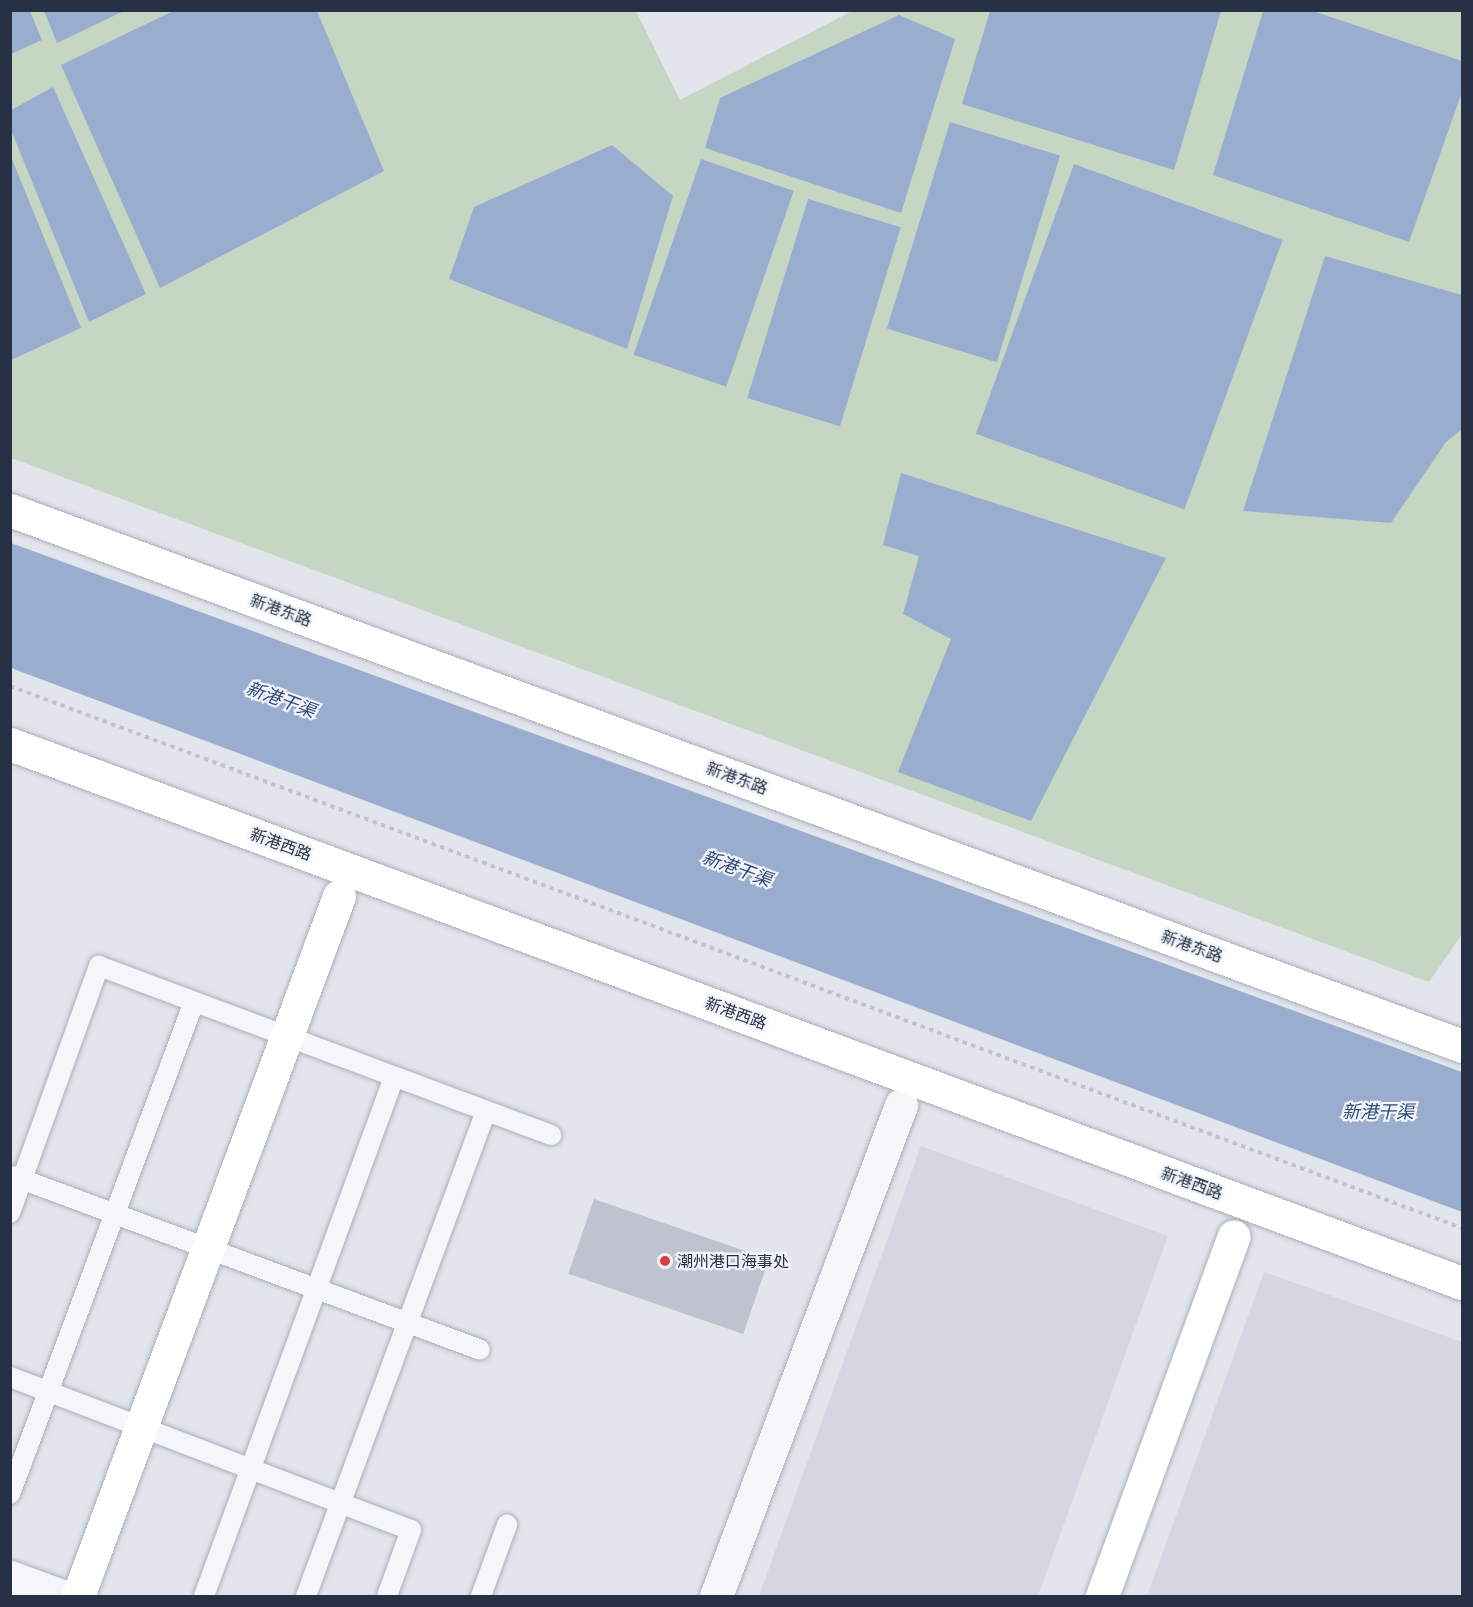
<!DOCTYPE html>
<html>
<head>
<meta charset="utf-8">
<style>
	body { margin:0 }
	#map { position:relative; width:1473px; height:1607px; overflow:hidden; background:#e2e5ec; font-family:"Exo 2","Noto Sans SC",sans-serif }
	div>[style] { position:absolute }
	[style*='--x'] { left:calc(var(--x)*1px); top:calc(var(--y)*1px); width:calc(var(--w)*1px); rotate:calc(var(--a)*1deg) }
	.built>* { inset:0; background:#d4d7e1 }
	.green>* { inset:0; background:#c5d7c2 }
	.water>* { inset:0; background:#99aecf; transform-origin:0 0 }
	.building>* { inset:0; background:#bec3cf; transform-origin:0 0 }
	.path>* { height:4px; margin-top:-2px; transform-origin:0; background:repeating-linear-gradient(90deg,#c0c3ca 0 4.5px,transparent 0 9px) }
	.roads { filter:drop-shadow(0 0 2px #aaafba) drop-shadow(0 0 2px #aaafba) }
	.lane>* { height:20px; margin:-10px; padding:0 10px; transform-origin:10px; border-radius:10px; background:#f5f6f9 }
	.street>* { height:33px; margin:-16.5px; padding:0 16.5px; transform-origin:16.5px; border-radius:16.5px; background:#f5f6f9 }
	.secondary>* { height:33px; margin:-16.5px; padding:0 16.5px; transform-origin:16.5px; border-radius:16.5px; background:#fff }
	.primary>* { height:33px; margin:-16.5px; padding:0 16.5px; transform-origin:16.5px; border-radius:16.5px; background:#fff }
	.dots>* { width:16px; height:16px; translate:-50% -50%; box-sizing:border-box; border:3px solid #f2f4f9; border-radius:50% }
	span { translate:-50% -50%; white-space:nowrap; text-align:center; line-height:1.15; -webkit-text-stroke:4.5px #f2f4f9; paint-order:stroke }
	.street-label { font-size:16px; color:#283046 }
	.poi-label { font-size:16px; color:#283046 }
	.left { translate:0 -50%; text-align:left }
	.water-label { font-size:18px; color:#2d497e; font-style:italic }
	.frame { position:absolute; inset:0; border:12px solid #283046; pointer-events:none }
</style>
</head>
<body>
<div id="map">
	<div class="built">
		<div style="clip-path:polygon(921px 1146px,1168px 1236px,1038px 1596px,759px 1596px)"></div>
		<div style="clip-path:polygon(1264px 1272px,1462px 1342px,1462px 1596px,1147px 1596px)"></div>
	</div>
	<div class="green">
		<div style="clip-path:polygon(10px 11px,636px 11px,680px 100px,852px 11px,1462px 11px,1462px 934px,1429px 982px,11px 458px)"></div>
	</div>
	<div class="water">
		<div style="clip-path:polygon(10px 11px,30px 11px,42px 40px,11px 54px)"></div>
		<div style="clip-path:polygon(44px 11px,124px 11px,57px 43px)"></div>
		<div style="clip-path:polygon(173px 11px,317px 11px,384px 171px,160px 288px,61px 65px)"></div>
		<div style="clip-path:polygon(990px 11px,1221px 11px,1174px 170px,962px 104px)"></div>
		<div style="clip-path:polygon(1263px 11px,1313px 11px,1462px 61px,1462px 92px,1409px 242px,1213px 175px)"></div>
		<div style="clip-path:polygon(899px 15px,955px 39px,901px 213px,705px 148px,720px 98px)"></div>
		<div style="clip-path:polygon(53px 87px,146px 294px,89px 322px,11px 130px,11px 110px)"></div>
		<div style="left:950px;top:122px;width:115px;height:216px;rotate:17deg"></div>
		<div style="clip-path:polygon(612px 145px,673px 196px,627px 349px,449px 279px,474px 207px)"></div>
		<div style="clip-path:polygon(11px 157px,81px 328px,11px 360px,10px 360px)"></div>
		<div style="left:701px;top:159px;width:98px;height:207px;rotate:19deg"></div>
		<div style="left:1074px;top:164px;width:222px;height:287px;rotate:20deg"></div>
		<div style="left:808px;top:199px;width:97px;height:208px;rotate:17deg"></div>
		<div style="clip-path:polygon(1325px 256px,1462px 295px,1462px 429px,1446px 442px,1391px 523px,1243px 511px)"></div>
		<div style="clip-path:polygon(901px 473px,1166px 558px,1031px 821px,898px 772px,951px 639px,903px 614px,919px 556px,883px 545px)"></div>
		<div style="clip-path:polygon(11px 543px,1462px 1072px,1462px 1212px,11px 668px)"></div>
	</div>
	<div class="building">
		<div style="left:594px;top:1199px;width:185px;height:79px;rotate:19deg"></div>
	</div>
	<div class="path">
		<div style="--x:10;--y:686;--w:1550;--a:20.47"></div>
	</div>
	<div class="roads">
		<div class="lane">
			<div style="--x:13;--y:1176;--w:498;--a:20.4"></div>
			<div style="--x:10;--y:1213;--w:263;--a:-70.2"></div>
			<div style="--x:99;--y:966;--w:483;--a:20.5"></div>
			<div style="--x:10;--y:1377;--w:429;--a:20.9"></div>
			<div style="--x:411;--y:1530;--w:70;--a:110"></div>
			<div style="--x:10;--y:1494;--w:525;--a:-69.5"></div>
			<div style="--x:204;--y:1596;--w:553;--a:-69.89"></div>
			<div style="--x:306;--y:1596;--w:517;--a:-69.64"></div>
			<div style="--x:481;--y:1596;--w:76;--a:-69.9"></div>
		</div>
		<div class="street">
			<div style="--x:10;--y:1577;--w:55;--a:20.1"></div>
			<div style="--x:716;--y:1596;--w:525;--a:-69.35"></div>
		</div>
		<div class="secondary">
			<div style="--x:10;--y:510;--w:1548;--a:20.26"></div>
			<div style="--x:78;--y:1596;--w:747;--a:-69.55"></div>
			<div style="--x:1102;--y:1596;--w:383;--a:-69.9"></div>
		</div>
		<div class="primary">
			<div style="--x:10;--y:744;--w:1549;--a:20.37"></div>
		</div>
	</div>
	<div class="dots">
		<div style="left:665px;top:1261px;background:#dc3b43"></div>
	</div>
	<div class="street-label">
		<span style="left:281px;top:610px;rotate:20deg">新港东路</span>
		<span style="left:737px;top:778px;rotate:20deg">新港东路</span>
		<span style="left:281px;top:844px;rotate:20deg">新港西路</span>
		<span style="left:1192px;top:946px;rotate:20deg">新港东路</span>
		<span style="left:736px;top:1013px;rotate:20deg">新港西路</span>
		<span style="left:1192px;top:1183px;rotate:20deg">新港西路</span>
	</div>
	<div class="poi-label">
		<span class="left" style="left:677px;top:1261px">潮州港口海事处</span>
	</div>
	<div class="water-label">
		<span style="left:281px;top:699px;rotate:20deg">新港干渠</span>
		<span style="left:737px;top:868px;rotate:20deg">新港干渠</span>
		<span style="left:1378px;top:1111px">新港干渠</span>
	</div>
	<div class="frame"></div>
</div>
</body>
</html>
